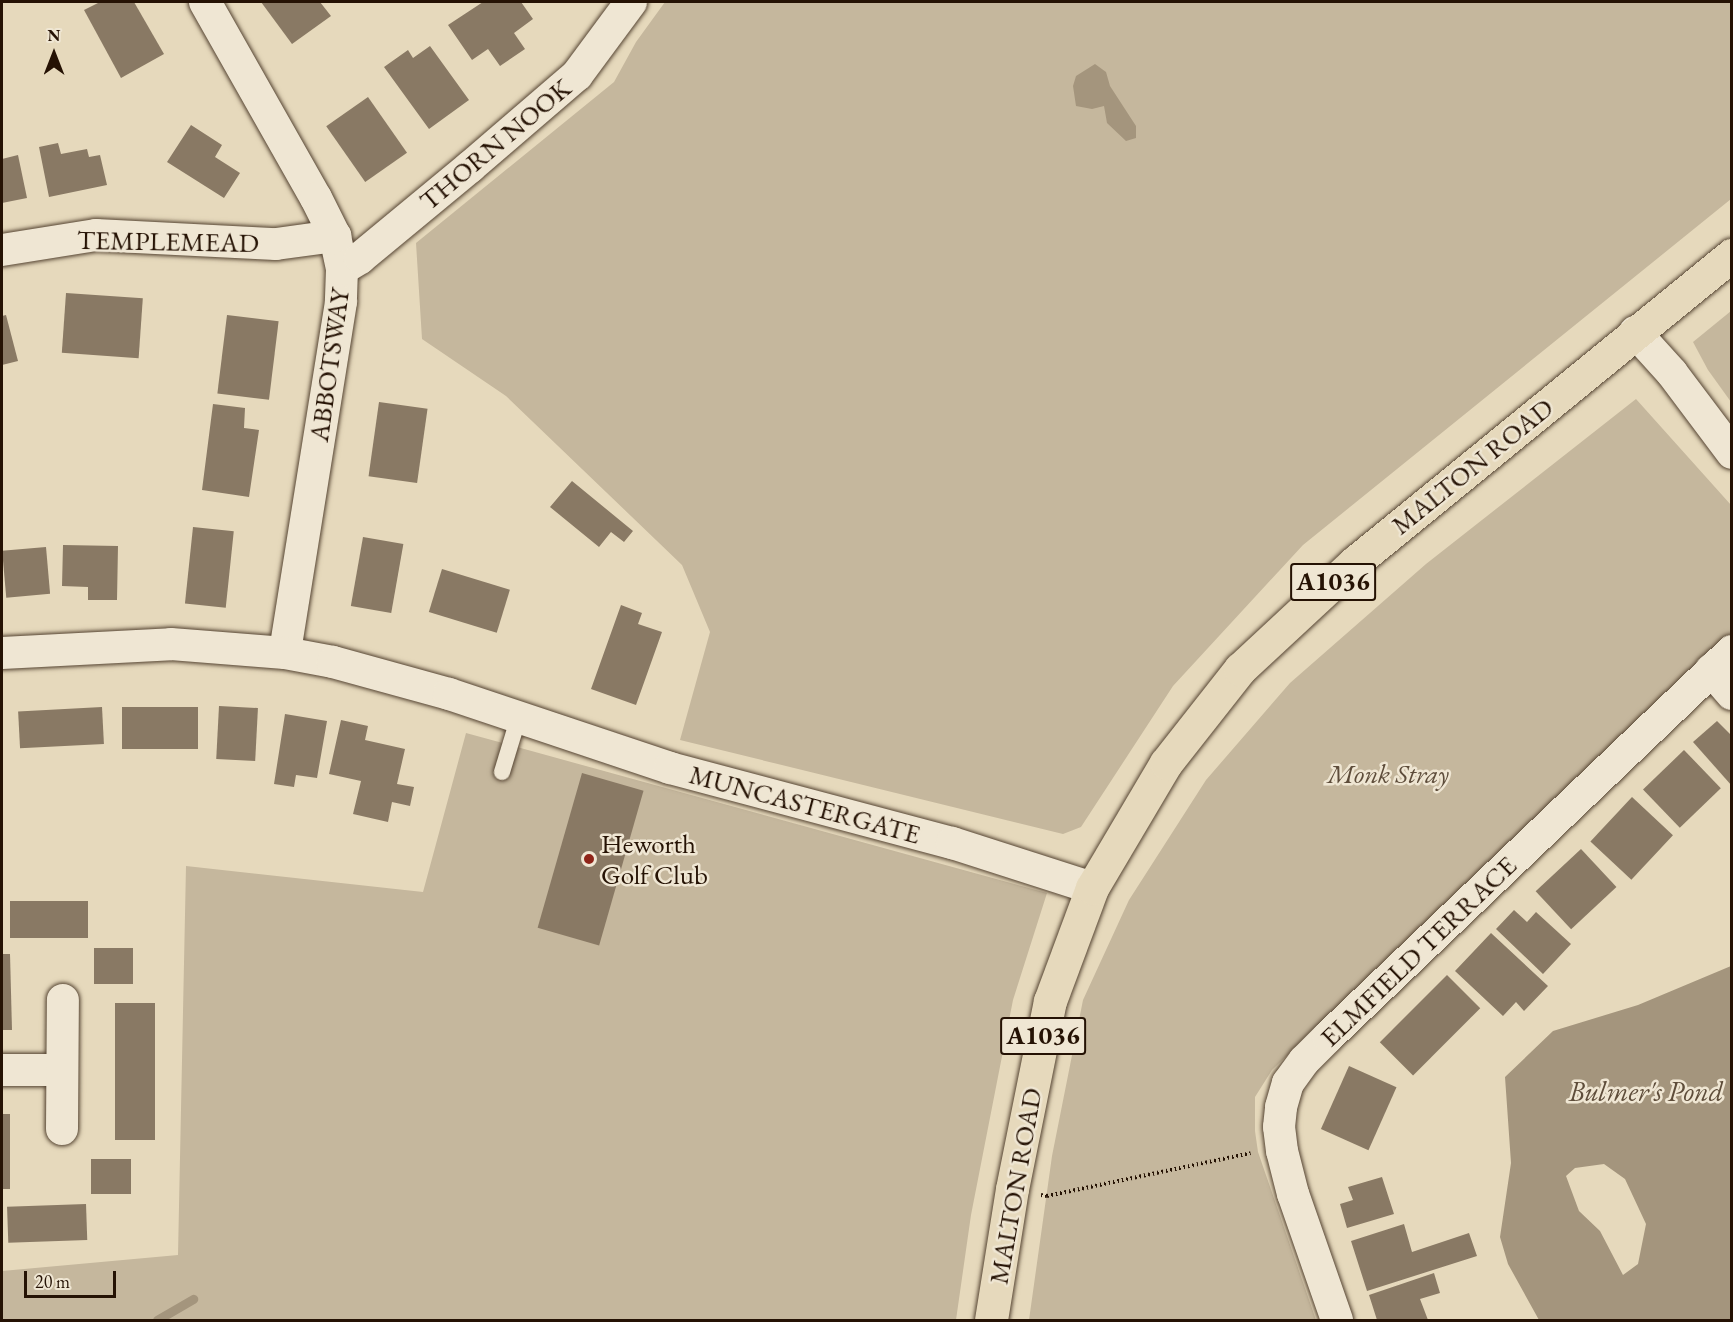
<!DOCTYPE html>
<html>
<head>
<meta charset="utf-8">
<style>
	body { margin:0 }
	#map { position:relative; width:1733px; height:1322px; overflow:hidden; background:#e6d9bc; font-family:"EB Garamond",serif }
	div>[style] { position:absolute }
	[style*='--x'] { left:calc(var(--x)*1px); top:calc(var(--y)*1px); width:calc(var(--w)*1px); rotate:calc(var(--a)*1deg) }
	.green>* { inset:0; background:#c5b79d }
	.water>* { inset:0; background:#a4957d }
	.stream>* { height:9px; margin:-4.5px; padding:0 4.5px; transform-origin:4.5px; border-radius:4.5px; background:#a4957d }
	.building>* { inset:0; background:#897964; transform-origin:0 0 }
	.path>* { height:4px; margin-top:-2px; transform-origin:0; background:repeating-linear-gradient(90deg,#251204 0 1.5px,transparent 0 4.5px) }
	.roads { filter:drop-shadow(0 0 2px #554432) drop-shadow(0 0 2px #554432) }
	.lane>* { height:16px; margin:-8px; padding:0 8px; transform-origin:8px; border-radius:8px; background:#efe6d3 }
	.street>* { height:32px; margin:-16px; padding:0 16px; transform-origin:16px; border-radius:16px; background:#efe6d3 }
	.primary>* { height:33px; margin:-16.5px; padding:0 16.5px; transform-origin:16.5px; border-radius:16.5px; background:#e6d9bc }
	.dots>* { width:16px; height:16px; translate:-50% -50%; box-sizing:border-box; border:3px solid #efe6d3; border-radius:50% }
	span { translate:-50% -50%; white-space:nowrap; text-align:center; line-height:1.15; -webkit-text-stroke:5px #efe6d3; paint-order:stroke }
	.shield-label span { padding:2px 4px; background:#efe6d3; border:2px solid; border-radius:4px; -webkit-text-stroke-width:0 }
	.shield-label { font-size:26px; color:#251204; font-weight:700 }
	.street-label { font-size:27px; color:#251204 }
	.park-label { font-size:27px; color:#5d4c3a; font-style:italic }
	.poi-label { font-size:27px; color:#251204 }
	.left { translate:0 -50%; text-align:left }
	.water-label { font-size:28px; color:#5e4d3a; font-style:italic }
	.frame { position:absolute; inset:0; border:3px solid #251204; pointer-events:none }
	.north { position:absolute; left:24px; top:24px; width:60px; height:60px; -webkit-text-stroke:4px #efe6d3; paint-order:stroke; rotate:0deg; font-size:16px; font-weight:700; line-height:24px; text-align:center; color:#251204 }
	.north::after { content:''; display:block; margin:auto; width:21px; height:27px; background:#251204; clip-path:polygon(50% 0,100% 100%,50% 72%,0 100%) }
	.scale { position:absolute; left:24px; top:1271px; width:92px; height:27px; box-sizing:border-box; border:3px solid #251204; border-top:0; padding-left:8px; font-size:18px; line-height:21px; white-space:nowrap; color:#251204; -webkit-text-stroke:4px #efe6d3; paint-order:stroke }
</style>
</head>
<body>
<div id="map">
	<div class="green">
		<div style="clip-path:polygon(665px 2px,1731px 2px,1731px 199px,1303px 545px,1173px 686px,1081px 827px,1063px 834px,680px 740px,710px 632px,682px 565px,506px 396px,422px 339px,416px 243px,614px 82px,636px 42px)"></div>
		<div style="clip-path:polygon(1731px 311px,1731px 402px,1708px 370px,1693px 342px)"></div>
		<div style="clip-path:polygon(1636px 399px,1731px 505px,1731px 637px,1385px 960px,1272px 1070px,1255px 1097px,1255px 1131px,1258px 1152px,1316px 1320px,1029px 1320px,1052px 1156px,1083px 1000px,1129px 900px,1206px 780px,1290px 683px,1426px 564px)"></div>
		<div style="clip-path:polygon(466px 733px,1047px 893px,1013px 1000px,971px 1215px,956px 1320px,2px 1320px,2px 1271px,178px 1255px,186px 866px,423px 892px)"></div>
	</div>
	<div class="water">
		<div style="clip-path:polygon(1095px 64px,1106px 72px,1110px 86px,1136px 126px,1136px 138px,1126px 141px,1107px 123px,1104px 106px,1092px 109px,1076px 106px,1073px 86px,1076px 76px)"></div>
		<div style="clip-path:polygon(evenodd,1731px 966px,1731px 1320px,1539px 1320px,1508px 1264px,1500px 1237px,1511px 1163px,1505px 1077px,1553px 1031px,1638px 1005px,1731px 966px,1604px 1164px,1625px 1179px,1646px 1224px,1638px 1264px,1623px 1275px,1600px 1231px,1579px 1211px,1566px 1176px,1575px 1168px,1604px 1164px)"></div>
	</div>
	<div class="stream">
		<div style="--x:157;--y:1320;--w:42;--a:-30.3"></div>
	</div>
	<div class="building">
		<div style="clip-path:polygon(100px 2px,134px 2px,164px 54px,121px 78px,84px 10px)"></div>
		<div style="clip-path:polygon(261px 2px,320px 2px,331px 16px,292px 44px)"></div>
		<div style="clip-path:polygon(483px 2px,521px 2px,533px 19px,514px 33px,525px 49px,500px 66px,488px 49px,472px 60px,448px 25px)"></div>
		<div style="clip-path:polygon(430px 46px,469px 100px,429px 129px,384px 67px,408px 50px,413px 58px)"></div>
		<div style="left:368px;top:97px;width:68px;height:51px;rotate:55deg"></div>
		<div style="clip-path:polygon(191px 125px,222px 145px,215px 157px,240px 173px,224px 198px,167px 162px)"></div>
		<div style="clip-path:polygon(58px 143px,61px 154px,87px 149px,89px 157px,100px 155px,107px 185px,49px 197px,39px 147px)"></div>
		<div style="clip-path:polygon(18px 155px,27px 198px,2px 203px,2px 159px)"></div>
		<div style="left:66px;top:293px;width:77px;height:60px;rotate:4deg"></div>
		<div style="clip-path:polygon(6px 315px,18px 361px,2px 365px,2px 316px)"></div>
		<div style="left:227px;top:315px;width:52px;height:79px;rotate:7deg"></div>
		<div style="left:379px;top:402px;width:49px;height:75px;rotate:8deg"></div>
		<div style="clip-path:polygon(213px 404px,245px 408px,244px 428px,259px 430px,249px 497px,202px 490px)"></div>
		<div style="clip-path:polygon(572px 481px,633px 531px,624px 542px,611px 532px,599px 547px,550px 507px)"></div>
		<div style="left:193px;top:527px;width:41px;height:77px;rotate:6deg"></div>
		<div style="left:363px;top:537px;width:41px;height:70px;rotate:10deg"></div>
		<div style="clip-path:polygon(63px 545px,118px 546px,117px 600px,88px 600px,88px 587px,62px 586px)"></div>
		<div style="left:46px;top:547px;width:47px;height:44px;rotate:85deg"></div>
		<div style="left:442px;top:569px;width:71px;height:45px;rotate:17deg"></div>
		<div style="clip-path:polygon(621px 605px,642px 613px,638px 624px,662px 632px,636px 705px,591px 689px)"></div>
		<div style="left:219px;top:706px;width:39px;height:53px;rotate:3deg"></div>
		<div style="left:102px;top:707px;width:37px;height:84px;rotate:87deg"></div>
		<div style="left:198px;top:707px;width:42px;height:76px;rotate:90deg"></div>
		<div style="clip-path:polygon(285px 714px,327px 721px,317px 778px,296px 775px,294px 787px,274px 784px)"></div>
		<div style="clip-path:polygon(341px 720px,368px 726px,365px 740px,405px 749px,397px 784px,414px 787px,410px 806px,392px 802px,388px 822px,353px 814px,361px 781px,329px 774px)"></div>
		<div style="clip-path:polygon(1717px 721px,1732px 736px,1732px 786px,1693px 742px)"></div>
		<div style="left:1684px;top:750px;width:53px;height:57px;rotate:46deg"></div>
		<div style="left:582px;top:773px;width:64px;height:161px;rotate:16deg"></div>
		<div style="left:1632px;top:797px;width:56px;height:61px;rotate:43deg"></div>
		<div style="left:1581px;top:849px;width:52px;height:62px;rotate:47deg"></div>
		<div style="left:10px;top:901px;width:78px;height:37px"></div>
		<div style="clip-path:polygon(1514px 910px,1527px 922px,1536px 912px,1571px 944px,1543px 974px,1496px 929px)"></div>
		<div style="clip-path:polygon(1491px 933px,1548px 986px,1524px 1011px,1516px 1002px,1503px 1016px,1455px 971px)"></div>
		<div style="left:94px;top:948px;width:39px;height:36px"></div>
		<div style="clip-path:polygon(2px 954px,10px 954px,12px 1030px,2px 1030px)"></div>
		<div style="left:1447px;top:975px;width:47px;height:95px;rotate:45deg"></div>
		<div style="left:115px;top:1003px;width:40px;height:137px"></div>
		<div style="left:1349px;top:1066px;width:52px;height:69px;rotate:24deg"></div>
		<div style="left:2px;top:1114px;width:8px;height:75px"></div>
		<div style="left:91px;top:1159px;width:40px;height:35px"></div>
		<div style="clip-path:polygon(1382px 1177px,1394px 1214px,1347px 1228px,1340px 1204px,1353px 1200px,1348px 1187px)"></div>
		<div style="left:86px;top:1204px;width:36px;height:79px;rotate:88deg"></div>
		<div style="clip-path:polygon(1404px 1224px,1412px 1252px,1469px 1233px,1477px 1256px,1367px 1291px,1351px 1241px)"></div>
		<div style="clip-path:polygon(1434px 1273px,1440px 1293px,1420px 1299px,1428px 1320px,1377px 1320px,1369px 1295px)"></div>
	</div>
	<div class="path">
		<div style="--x:1041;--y:1195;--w:6;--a:9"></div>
		<div style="--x:1047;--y:1196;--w:208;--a:-11.9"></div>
	</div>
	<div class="roads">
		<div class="lane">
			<div style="--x:502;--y:772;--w:59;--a:-73.1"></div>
		</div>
		<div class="street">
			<div style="--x:205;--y:2;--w:225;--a:60.5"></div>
			<div style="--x:316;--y:198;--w:42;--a:63.4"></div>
			<div style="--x:335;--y:236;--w:34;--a:78"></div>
			<div style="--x:342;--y:269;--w:33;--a:92"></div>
			<div style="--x:341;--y:302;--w:355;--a:99.1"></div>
			<div style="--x:2;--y:250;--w:95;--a:-9.1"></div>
			<div style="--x:96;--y:235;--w:180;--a:2.9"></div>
			<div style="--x:276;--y:244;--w:60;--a:-7.7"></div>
			<div style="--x:342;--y:269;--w:21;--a:-31"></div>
			<div style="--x:360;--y:258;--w:143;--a:-39.6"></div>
			<div style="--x:470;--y:167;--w:141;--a:-40.7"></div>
			<div style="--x:577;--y:75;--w:91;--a:-53.5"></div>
			<div style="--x:1635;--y:332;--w:55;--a:47.9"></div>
			<div style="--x:1672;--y:373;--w:100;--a:53.1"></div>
			<div style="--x:2;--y:653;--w:169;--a:-3"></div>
			<div style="--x:171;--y:644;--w:114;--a:4.5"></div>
			<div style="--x:285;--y:653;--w:49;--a:10.6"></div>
			<div style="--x:333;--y:662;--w:120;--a:15.4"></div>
			<div style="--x:449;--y:694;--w:233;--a:18.5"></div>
			<div style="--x:670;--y:768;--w:292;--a:14.9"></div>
			<div style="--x:952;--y:843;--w:147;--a:17.8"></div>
			<div style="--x:1711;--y:670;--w:32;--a:49"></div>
			<div style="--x:2;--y:1070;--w:60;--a:0"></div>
			<div style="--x:62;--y:1129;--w:129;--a:-89.6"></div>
			<div style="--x:1337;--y:1320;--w:133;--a:-109.2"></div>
			<div style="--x:1293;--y:1194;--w:44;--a:-104.3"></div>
			<div style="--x:1282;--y:1151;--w:24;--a:-97"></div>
			<div style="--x:1279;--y:1127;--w:20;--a:-84"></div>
			<div style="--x:1281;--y:1107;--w:25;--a:-74"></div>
			<div style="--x:1288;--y:1083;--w:27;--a:-54"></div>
			<div style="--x:1304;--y:1061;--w:34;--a:-45"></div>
			<div style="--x:1328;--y:1037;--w:559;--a:-43.69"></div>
		</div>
		<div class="primary">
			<div style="--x:991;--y:1320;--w:133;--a:-80.9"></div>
			<div style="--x:1012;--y:1189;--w:192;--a:-78.6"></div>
			<div style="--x:1050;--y:1001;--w:121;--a:-69.6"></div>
			<div style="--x:1092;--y:888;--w:145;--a:-59.4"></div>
			<div style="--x:1166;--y:763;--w:120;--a:-51.8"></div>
			<div style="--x:1240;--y:669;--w:156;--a:-42.9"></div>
			<div style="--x:1354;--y:563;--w:488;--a:-39.2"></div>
		</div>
	</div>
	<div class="dots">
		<div style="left:589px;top:859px;background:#8f2418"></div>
	</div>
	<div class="shield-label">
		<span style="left:1333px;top:582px">A1036</span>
		<span style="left:1043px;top:1036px">A1036</span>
	</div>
	<div class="street-label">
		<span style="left:495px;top:144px;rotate:-40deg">THORN NOOK</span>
		<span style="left:168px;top:241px;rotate:1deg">TEMPLEMEAD</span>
		<span style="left:329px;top:365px;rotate:-82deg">ABBOTSWAY</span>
		<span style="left:1472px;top:466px;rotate:-39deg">MALTON ROAD</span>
		<span style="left:805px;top:804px;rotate:15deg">MUNCASTERGATE</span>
		<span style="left:1418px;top:951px;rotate:-44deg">ELMFIELD TERRACE</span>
		<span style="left:1015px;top:1186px;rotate:-80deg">MALTON ROAD</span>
	</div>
	<div class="park-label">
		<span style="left:1388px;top:774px">Monk Stray</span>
	</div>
	<div class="poi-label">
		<span class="left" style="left:601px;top:859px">Heworth<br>Golf Club</span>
	</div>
	<div class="water-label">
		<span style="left:1646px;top:1091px">Bulmer's Pond</span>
	</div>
	<div class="frame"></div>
	<div class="north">N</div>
	<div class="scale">20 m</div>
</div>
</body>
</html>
